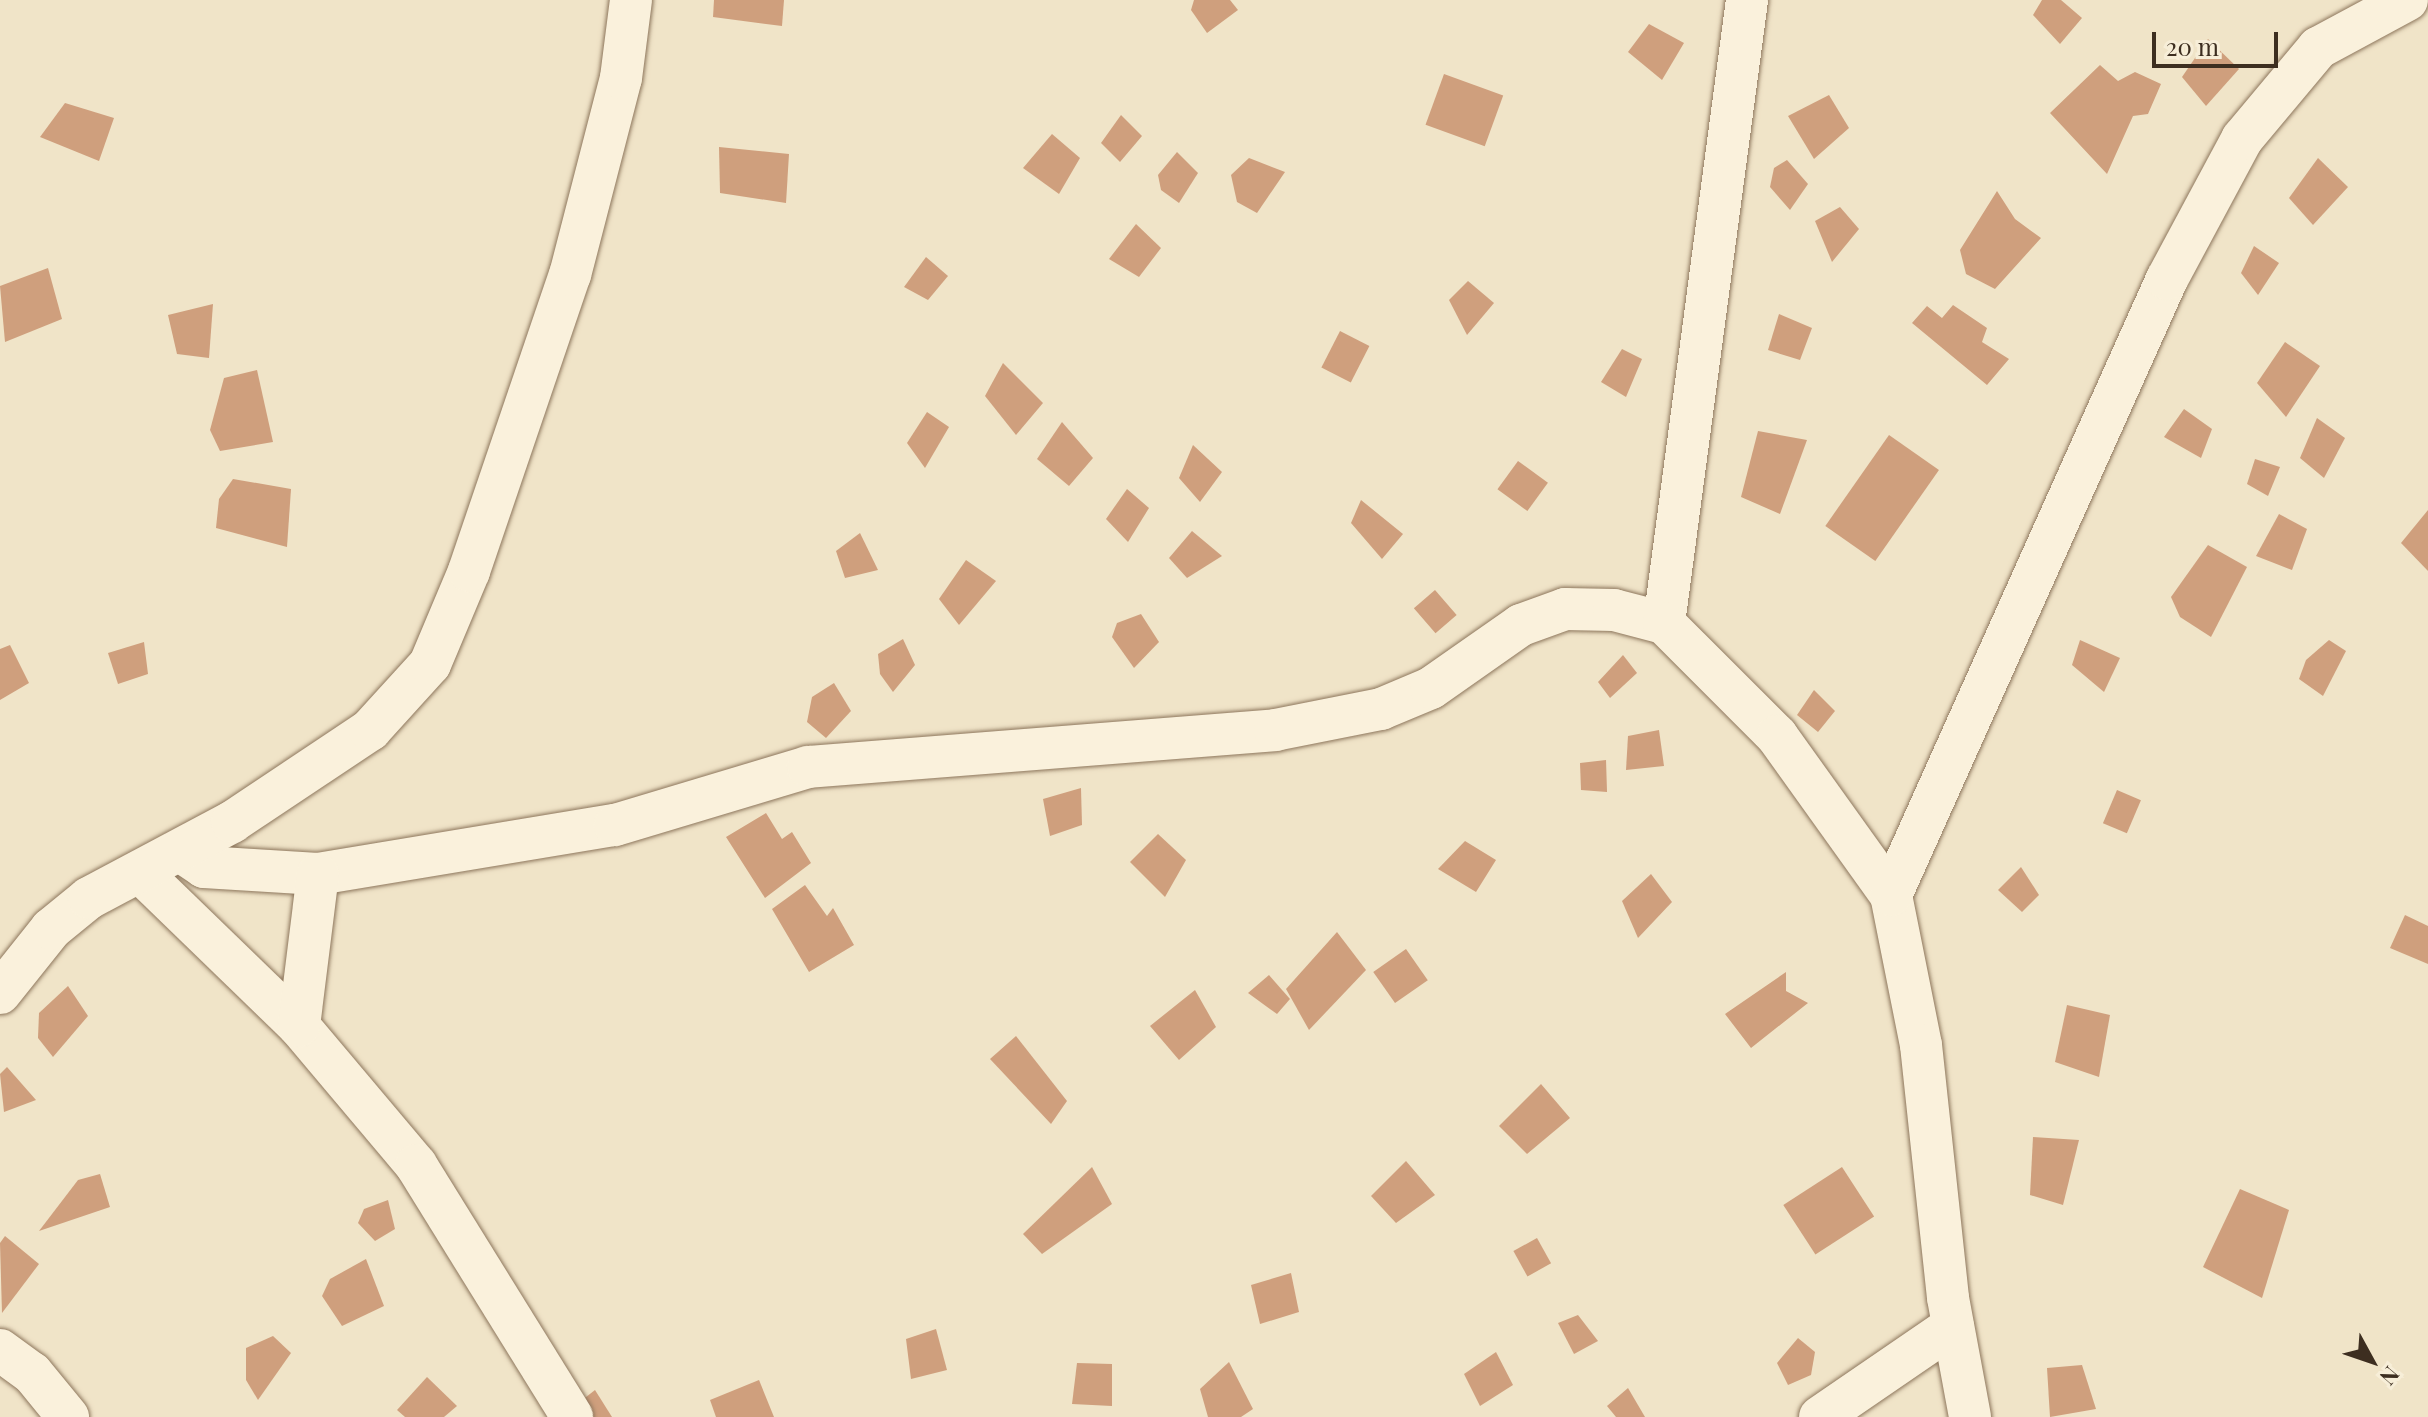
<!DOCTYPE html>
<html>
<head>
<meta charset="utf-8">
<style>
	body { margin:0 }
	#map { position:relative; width:2428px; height:1417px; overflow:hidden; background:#f0e4c8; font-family:"Playfair Display",serif }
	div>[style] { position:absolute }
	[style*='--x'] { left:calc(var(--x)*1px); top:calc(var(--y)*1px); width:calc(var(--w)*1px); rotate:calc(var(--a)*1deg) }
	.building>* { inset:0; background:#cf9f7d; transform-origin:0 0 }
	.roads { filter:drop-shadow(0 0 2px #8d765c) drop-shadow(0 0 2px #8d765c) }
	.minor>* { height:42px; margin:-21px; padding:0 21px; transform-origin:21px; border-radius:21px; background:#faf1dc }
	span { translate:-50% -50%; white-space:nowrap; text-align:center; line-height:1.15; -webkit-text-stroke:7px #f7eed8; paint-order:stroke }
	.north { position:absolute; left:2332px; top:1321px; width:80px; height:80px; -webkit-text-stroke:6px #f7eed8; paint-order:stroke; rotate:130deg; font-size:22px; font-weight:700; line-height:32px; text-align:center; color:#3d2e20 }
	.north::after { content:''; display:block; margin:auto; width:28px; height:36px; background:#3d2e20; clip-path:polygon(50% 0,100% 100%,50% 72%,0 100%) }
	.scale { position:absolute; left:2152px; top:32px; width:126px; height:36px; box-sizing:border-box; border:4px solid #3d2e20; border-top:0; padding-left:10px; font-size:24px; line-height:28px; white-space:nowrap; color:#3d2e20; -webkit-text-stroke:6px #f7eed8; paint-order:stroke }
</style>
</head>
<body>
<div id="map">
	<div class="building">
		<div style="clip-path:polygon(714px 0,784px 0,782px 26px,713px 17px)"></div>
		<div style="clip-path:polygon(1194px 0,1230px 0,1238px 10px,1207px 33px,1191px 10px)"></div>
		<div style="clip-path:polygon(2042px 0,2061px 0,2082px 18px,2060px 44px,2033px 15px)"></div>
		<div style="clip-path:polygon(1649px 24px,1684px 43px,1662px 80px,1628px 52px)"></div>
		<div style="clip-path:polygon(2208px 39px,2239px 69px,2206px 106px,2182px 77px)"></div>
		<div style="clip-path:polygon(2100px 65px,2118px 81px,2135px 72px,2161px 84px,2148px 114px,2133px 116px,2107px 174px,2050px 113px)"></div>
		<div style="left:1444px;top:74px;width:63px;height:54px;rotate:20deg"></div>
		<div style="clip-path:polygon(1829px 95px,1849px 128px,1814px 159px,1788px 116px)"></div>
		<div style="clip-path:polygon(65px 103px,114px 118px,99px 161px,40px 137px)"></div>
		<div style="clip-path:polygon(1121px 115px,1142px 136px,1120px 162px,1101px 143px)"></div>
		<div style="clip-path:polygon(1052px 134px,1080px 158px,1059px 194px,1023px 168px)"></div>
		<div style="clip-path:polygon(719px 147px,789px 154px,786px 203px,720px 193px)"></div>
		<div style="clip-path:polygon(1177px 152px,1198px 173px,1179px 203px,1161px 190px,1158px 175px)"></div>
		<div style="clip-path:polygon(1249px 158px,1285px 172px,1257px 213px,1237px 202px,1231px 175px)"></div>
		<div style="clip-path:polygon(2318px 158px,2348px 187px,2313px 225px,2289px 198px)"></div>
		<div style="clip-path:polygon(1787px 160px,1808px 184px,1790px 210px,1770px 187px,1774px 168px)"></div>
		<div style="clip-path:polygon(1997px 191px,2015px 219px,2041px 238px,1995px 289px,1966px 274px,1960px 250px)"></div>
		<div style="clip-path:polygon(1840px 207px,1859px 229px,1832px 262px,1815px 221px)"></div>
		<div style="clip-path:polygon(1136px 224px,1161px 248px,1139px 277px,1109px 259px)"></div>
		<div style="clip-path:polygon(2254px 246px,2279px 263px,2258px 295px,2241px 273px)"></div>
		<div style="clip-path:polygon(926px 257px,948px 276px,928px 300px,904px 287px)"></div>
		<div style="clip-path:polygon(48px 268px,62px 319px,5px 342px,0 286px)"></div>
		<div style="clip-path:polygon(1468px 281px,1494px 303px,1467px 335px,1449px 300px)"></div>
		<div style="clip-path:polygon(213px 304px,209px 358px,177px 354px,168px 315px)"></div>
		<div style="clip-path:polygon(1953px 305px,1987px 328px,1982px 342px,2009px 359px,1987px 385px,1912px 323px,1927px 306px,1942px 318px)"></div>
		<div style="clip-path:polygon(1779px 314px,1812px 328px,1800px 360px,1768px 350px)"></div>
		<div style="left:1340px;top:331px;width:33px;height:41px;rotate:27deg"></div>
		<div style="clip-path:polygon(2285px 342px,2320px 366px,2286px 417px,2257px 383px)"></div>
		<div style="clip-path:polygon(1622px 349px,1642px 359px,1626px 397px,1601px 382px)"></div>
		<div style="clip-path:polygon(1003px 363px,1043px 403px,1016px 435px,985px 396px)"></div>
		<div style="clip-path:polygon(257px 370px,273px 442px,220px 451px,210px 430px,224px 378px)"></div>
		<div style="clip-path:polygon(2184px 409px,2212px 429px,2201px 458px,2164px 437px)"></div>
		<div style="clip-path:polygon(927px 412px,949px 427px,925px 468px,907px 443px)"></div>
		<div style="clip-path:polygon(2317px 418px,2345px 438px,2324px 478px,2300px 458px)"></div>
		<div style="clip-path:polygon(1062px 422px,1093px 458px,1069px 486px,1037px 459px)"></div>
		<div style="clip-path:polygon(1758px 431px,1807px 440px,1780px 514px,1741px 497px)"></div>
		<div style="left:1889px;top:435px;width:61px;height:111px;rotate:35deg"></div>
		<div style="clip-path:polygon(1193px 445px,1222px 472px,1200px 502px,1179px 478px)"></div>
		<div style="clip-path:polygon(2255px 459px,2280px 467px,2268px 496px,2247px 484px)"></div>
		<div style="left:1518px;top:461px;width:37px;height:35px;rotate:36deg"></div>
		<div style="clip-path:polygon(233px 479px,291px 489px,287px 547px,216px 528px,219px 499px)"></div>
		<div style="clip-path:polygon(1127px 489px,1149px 508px,1128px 542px,1106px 519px)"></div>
		<div style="clip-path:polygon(1361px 500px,1403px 534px,1382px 559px,1351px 523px)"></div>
		<div style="clip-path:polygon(2428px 510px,2428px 571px,2401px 543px)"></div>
		<div style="clip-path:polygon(2279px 514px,2307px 529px,2292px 570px,2256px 556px)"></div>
		<div style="clip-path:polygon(1192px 531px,1222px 556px,1187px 578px,1169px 558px)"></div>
		<div style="clip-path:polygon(860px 533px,878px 570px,845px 578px,836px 551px)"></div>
		<div style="clip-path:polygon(2208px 545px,2247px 567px,2211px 637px,2180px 617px,2171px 597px)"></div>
		<div style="clip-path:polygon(966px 560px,996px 581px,959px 625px,939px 599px)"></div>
		<div style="left:1435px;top:590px;width:33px;height:28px;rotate:49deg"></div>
		<div style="clip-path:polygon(1141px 614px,1159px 642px,1134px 668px,1112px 637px,1117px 623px)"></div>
		<div style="clip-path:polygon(903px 639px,915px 665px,893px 692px,880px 674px,878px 654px)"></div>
		<div style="clip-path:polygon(2080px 640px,2120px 658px,2104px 692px,2072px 665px)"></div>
		<div style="clip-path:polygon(2329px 640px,2346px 651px,2323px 696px,2299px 679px,2306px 660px)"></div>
		<div style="clip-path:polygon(144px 642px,148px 674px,118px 684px,108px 653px)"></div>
		<div style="clip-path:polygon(10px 645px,29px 683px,0 700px,0 649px)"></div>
		<div style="clip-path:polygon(1623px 655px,1637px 673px,1610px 698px,1598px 682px)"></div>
		<div style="clip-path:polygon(834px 683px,851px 711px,826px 738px,807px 722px,812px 697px)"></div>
		<div style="clip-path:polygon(1814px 690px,1835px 711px,1818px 732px,1797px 715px)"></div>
		<div style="clip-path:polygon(1659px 730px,1664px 766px,1626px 770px,1628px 736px)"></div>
		<div style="clip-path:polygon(1606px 760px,1607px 792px,1581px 790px,1580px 763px)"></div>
		<div style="clip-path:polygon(1081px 788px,1082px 825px,1050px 836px,1043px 799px)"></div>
		<div style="left:2117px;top:790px;width:26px;height:36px;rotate:23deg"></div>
		<div style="clip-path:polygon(766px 813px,782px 839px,792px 832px,811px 863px,765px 898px,726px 837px)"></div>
		<div style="clip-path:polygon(1158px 834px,1186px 860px,1165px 897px,1130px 862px)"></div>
		<div style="clip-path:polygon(1465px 841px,1496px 860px,1476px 892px,1438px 869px)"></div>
		<div style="clip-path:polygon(2021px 867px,2039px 895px,2022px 912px,1998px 890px)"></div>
		<div style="clip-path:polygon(1651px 874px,1672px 902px,1638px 938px,1622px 901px)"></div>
		<div style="clip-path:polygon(805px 885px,827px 916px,833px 908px,854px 945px,809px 972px,772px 909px)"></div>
		<div style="clip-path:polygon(2405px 915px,2428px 926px,2428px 964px,2390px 948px)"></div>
		<div style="clip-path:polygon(1337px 932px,1366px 970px,1309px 1030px,1286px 989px)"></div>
		<div style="left:1406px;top:949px;width:38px;height:40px;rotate:55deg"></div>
		<div style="clip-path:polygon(1786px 972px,1786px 991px,1808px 1003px,1751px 1048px,1725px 1014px)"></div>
		<div style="clip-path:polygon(1269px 975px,1290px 999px,1277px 1014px,1248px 993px)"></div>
		<div style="clip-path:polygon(68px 986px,88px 1016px,53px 1057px,38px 1038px,39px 1013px)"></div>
		<div style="clip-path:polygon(1195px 990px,1216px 1027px,1179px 1060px,1150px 1026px)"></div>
		<div style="clip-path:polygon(2067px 1005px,2110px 1015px,2099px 1077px,2055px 1062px)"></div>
		<div style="clip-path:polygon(1016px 1036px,1067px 1101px,1051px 1124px,990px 1059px)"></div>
		<div style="clip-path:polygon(7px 1067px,36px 1100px,4px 1112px,0 1074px)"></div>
		<div style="clip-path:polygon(1541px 1084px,1570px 1118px,1527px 1154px,1499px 1126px)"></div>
		<div style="clip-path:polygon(2033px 1137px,2079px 1140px,2063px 1205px,2030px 1195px)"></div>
		<div style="clip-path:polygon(1406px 1161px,1435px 1195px,1396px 1223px,1371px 1196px)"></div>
		<div style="clip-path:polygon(1092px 1167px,1112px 1204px,1042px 1254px,1023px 1234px)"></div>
		<div style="left:1842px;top:1167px;width:59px;height:70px;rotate:57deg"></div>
		<div style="clip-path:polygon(100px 1174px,110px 1207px,39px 1231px,78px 1180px)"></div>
		<div style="clip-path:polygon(2240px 1189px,2289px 1210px,2262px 1298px,2203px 1267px)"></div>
		<div style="clip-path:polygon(388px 1200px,395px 1229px,375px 1241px,358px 1223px,364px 1209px)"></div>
		<div style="clip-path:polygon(5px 1236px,39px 1264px,2px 1313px,0 1243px)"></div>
		<div style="left:1537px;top:1238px;width:29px;height:27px;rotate:61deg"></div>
		<div style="clip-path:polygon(366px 1259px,384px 1306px,342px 1326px,322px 1296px,330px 1279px)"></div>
		<div style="clip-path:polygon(1291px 1273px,1299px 1312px,1260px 1324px,1251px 1285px)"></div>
		<div style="clip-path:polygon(1578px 1315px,1598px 1341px,1574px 1354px,1558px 1323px)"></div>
		<div style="clip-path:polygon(936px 1329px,947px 1370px,911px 1379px,906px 1339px)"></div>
		<div style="clip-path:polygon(273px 1336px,291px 1353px,258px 1400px,246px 1380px,246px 1348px)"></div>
		<div style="clip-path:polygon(1798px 1338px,1815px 1352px,1811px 1375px,1788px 1385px,1777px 1363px)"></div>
		<div style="clip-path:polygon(1496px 1352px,1513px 1385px,1480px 1406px,1464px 1374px)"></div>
		<div style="clip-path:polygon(1229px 1362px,1253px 1409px,1241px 1417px,1208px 1417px,1200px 1389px)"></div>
		<div style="clip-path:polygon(1077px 1363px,1112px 1364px,1112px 1406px,1072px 1404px)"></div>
		<div style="clip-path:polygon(2082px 1365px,2096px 1409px,2050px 1417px,2047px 1368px)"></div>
		<div style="clip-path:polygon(427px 1377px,457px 1406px,444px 1417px,405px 1417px,397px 1410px)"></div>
		<div style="clip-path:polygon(759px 1380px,774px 1417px,716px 1417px,710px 1400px)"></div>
		<div style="clip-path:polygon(1628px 1388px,1645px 1417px,1616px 1417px,1607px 1406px)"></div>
		<div style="clip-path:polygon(595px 1390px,612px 1417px,580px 1417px,576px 1405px)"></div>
	</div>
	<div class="roads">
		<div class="minor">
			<div style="--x:1664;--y:623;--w:629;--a:-82.41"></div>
			<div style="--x:182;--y:852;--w:27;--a:34"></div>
			<div style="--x:204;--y:867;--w:114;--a:3.5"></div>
			<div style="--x:318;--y:874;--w:301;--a:-9.4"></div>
			<div style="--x:615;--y:825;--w:202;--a:-16.7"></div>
			<div style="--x:808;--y:767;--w:468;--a:-4.5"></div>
			<div style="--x:1275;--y:730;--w:108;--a:-11.2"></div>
			<div style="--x:1381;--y:709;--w:54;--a:-22.8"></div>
			<div style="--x:1431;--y:688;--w:110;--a:-35"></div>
			<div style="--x:1521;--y:625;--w:47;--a:-20"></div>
			<div style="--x:1565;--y:609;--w:49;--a:1.2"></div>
			<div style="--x:1614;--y:610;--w:52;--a:14.6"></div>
			<div style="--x:1664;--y:623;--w:160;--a:45"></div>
			<div style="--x:1777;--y:736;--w:196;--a:54.4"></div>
			<div style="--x:1891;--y:895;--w:153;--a:78.7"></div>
			<div style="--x:1921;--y:1045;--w:254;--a:83.9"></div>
			<div style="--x:1948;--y:1298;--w:121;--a:79.5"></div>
			<div style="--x:140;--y:872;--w:221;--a:44.1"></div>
			<div style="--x:299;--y:1026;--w:182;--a:49.9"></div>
			<div style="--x:416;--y:1165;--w:296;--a:58.2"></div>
			<div style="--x:1891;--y:895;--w:675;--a:-65.87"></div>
			<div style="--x:2167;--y:279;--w:159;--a:-61.8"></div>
			<div style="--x:2242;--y:139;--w:119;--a:-50.1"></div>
			<div style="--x:2318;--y:48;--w:101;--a:-28.3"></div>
			<div style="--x:0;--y:993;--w:82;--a:-51.4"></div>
			<div style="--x:51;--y:929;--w:49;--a:-39.2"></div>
			<div style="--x:89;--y:898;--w:162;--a:-28"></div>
			<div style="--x:232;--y:822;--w:166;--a:-33.7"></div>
			<div style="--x:370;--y:730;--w:89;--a:-47.7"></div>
			<div style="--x:430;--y:664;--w:101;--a:-67.2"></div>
			<div style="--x:469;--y:571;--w:313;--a:-71.2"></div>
			<div style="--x:570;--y:275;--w:203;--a:-75.5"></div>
			<div style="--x:621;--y:78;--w:79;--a:-82.7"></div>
			<div style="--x:299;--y:1026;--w:153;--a:-82.9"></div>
			<div style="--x:0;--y:1350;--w:39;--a:36"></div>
			<div style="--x:32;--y:1373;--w:57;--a:50.7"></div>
			<div style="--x:1820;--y:1417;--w:161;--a:-34.4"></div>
		</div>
	</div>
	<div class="north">N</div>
	<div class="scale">20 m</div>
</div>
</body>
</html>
